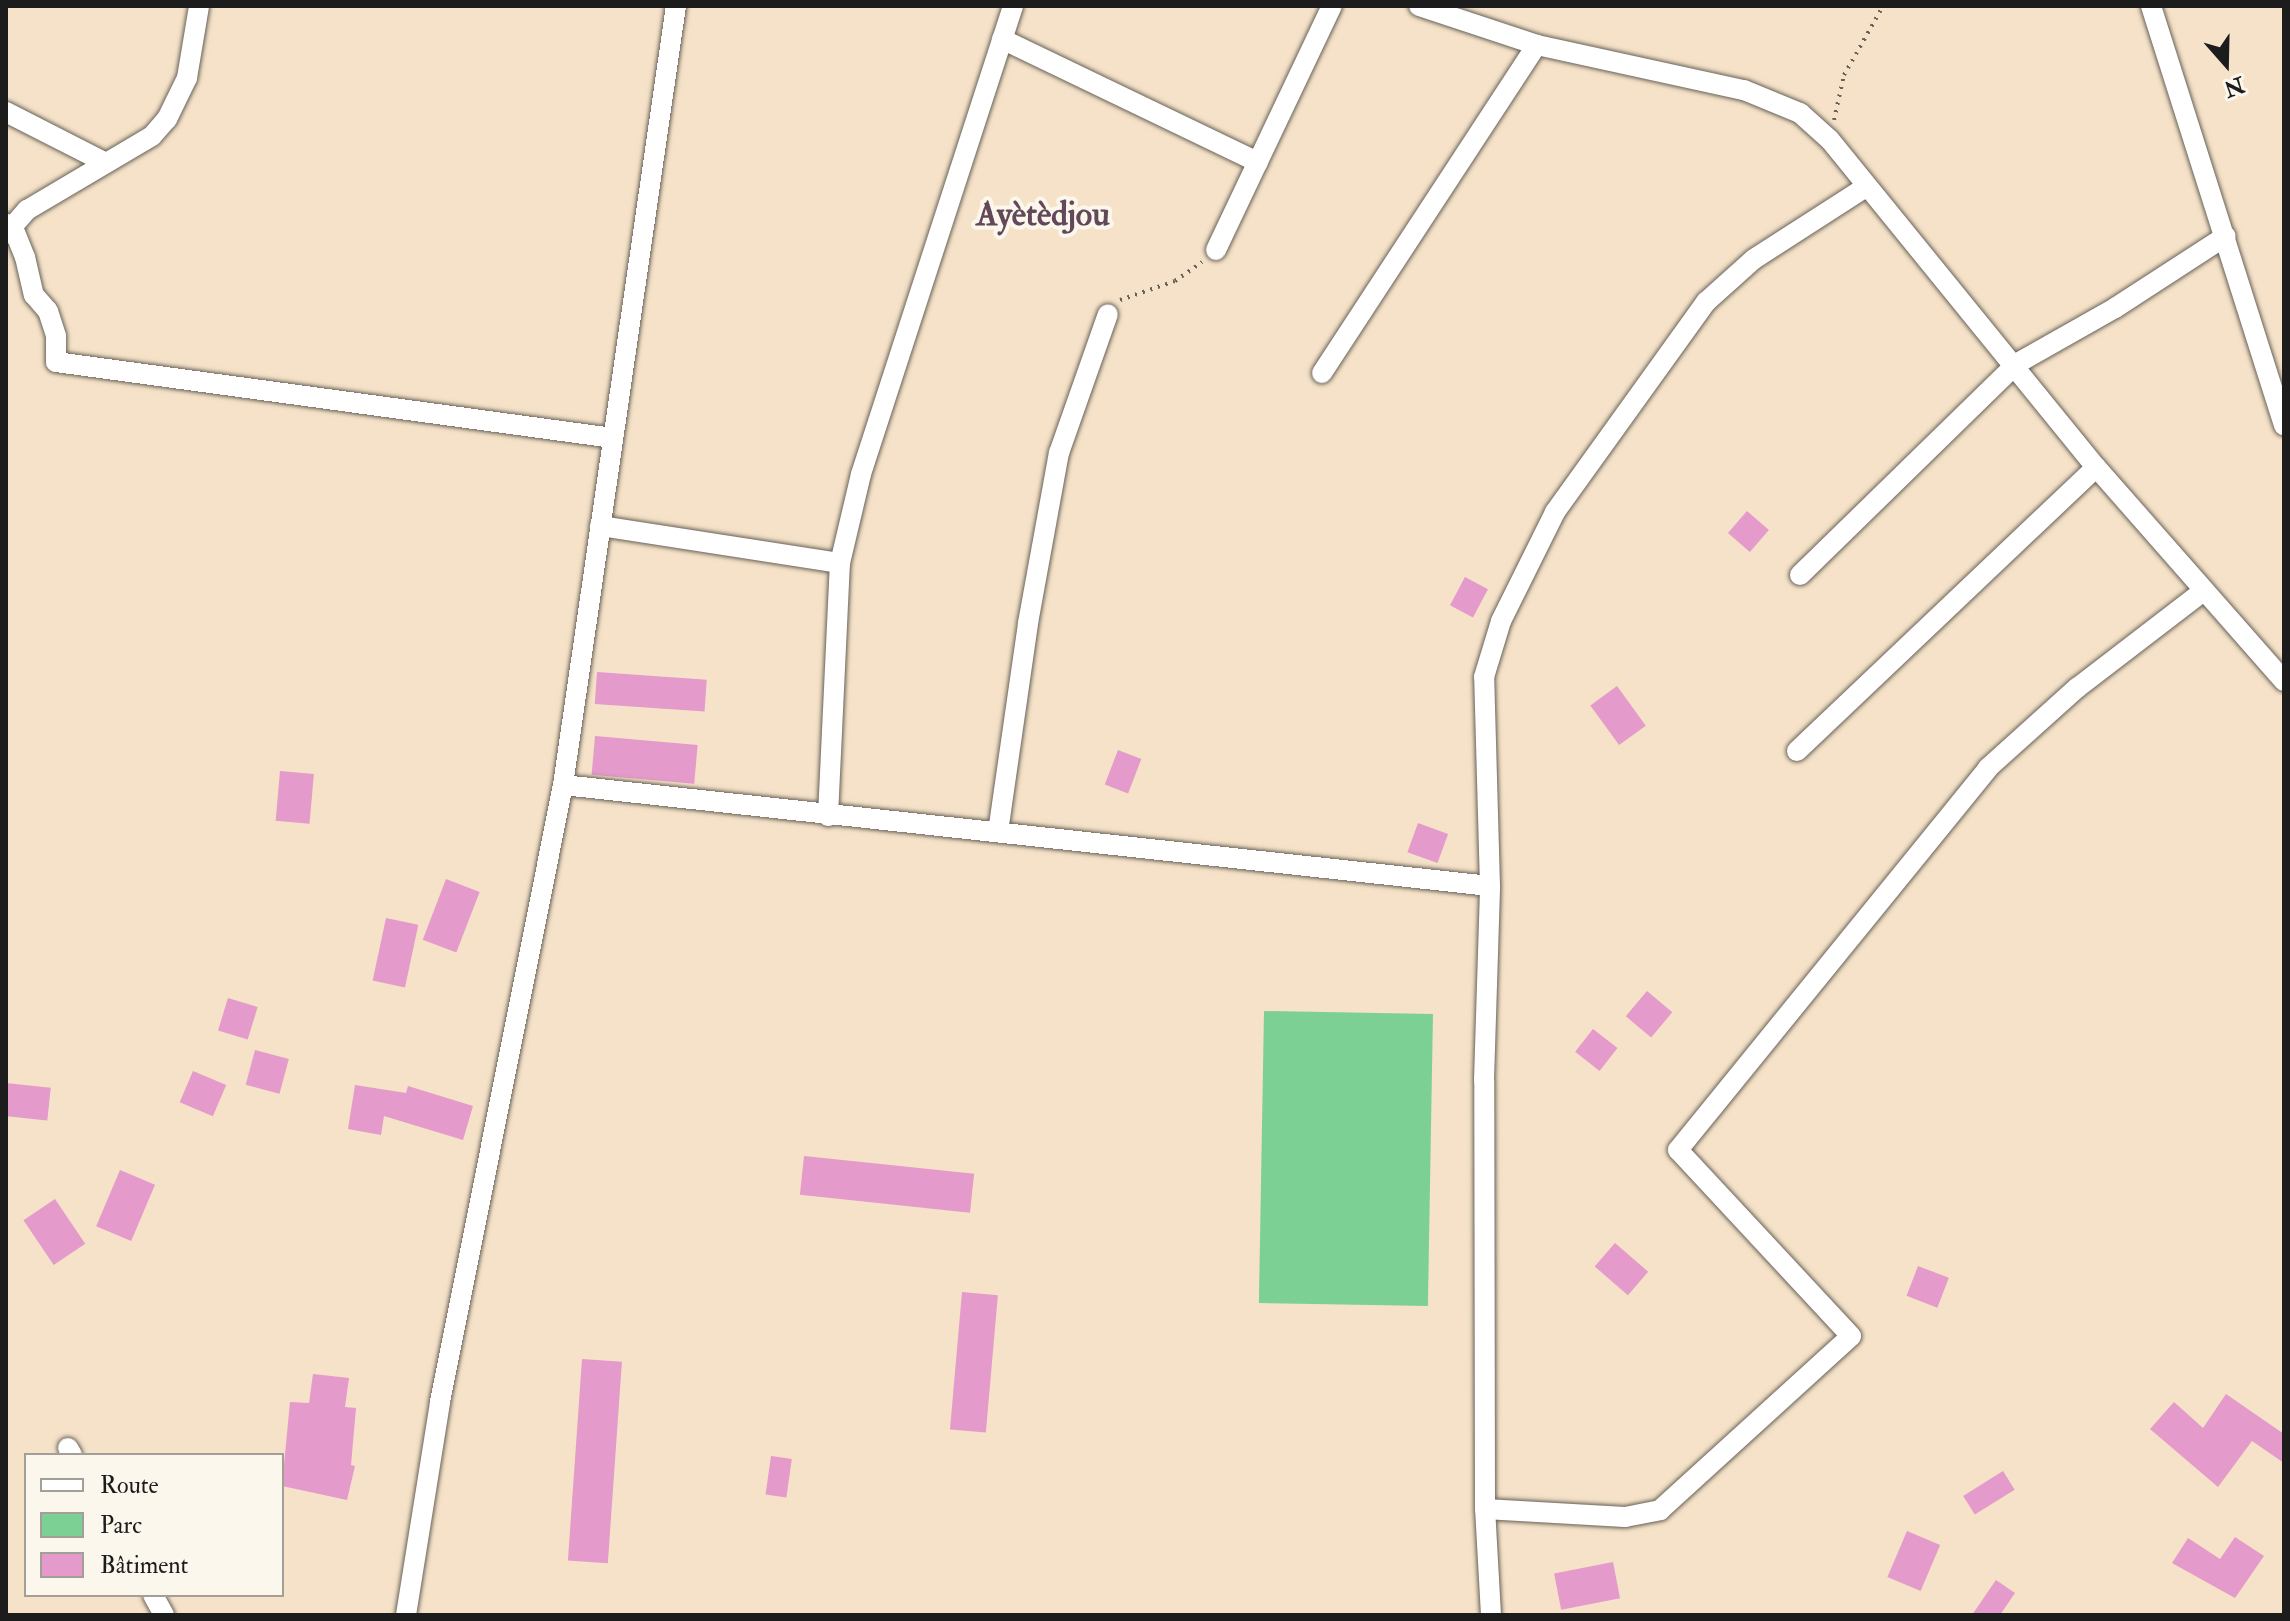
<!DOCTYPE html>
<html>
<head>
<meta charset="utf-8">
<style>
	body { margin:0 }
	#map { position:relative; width:2290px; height:1621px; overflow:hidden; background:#f5e2c8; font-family:"IM FELL Double Pica",serif }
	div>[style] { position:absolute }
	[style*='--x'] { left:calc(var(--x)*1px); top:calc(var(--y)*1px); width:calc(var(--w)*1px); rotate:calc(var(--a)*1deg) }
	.green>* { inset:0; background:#7dd093; transform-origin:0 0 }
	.building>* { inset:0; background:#e49aca; transform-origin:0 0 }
	.path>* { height:4px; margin-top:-2px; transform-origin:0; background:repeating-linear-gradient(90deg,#686158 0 2px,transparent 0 8px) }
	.roads { filter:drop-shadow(0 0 2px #686158) drop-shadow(0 0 2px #686158) }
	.minor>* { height:20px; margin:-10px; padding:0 10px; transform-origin:10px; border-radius:10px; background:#fff }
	span { translate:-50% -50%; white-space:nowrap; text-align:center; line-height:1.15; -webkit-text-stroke:8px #fbf7ec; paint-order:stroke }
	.quarter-label { font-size:34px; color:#624859; font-weight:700 }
	.frame { position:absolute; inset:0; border:8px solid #1c1c1c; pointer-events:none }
	.legend { position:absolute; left:24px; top:1453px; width:260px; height:144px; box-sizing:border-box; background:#fbf7ec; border:2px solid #a29f99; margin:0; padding:10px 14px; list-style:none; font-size:24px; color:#1c1c1c }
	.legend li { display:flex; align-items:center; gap:16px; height:40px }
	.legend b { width:40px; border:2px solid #a29f99 }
	.north { position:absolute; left:2186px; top:24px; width:80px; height:80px; -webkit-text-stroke:6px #fbf7ec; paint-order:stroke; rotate:160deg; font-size:22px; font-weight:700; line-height:32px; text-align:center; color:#1c1c1c }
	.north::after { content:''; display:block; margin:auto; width:28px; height:36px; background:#1c1c1c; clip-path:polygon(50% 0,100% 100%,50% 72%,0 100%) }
</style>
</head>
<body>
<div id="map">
	<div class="green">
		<div style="left:1264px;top:1011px;width:169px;height:292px;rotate:1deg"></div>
	</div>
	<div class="building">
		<div style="left:1747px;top:511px;width:29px;height:29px;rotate:41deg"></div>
		<div style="left:1465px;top:577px;width:26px;height:32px;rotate:28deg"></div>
		<div style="left:597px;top:672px;width:110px;height:32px;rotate:4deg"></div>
		<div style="left:1617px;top:686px;width:49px;height:33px;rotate:54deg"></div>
		<div style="left:595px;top:736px;width:103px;height:39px;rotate:5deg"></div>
		<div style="left:1118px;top:750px;width:25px;height:37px;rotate:21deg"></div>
		<div style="left:280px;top:771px;width:34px;height:50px;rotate:5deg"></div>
		<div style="left:1418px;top:823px;width:32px;height:31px;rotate:20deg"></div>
		<div style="left:446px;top:879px;width:36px;height:65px;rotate:21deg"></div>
		<div style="left:386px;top:918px;width:33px;height:64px;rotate:12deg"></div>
		<div style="left:1647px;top:991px;width:33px;height:33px;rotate:40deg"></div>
		<div style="left:228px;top:998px;width:31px;height:34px;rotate:17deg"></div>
		<div style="left:1593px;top:1029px;width:31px;height:29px;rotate:38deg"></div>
		<div style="left:255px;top:1050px;width:35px;height:36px;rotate:15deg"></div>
		<div style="left:193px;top:1071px;width:36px;height:34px;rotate:23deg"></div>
		<div style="left:6px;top:1083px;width:45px;height:33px;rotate:6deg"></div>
		<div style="clip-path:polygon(355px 1085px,406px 1093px,408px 1086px,473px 1106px,463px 1140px,384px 1116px,381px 1135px,348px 1129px)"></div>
		<div style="left:804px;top:1156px;width:171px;height:39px;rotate:6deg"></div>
		<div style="left:120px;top:1170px;width:38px;height:61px;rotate:23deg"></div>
		<div style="left:55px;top:1199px;width:54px;height:38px;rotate:56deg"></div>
		<div style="left:1615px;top:1243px;width:44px;height:31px;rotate:41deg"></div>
		<div style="left:1918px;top:1266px;width:33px;height:32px;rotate:21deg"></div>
		<div style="left:962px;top:1292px;width:36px;height:138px;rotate:5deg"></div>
		<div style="left:582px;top:1359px;width:40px;height:202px;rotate:4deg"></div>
		<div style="clip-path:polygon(313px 1374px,349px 1378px,345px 1407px,356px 1408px,351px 1465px,355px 1466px,347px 1500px,282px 1486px,290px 1402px,309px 1403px)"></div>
		<div style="clip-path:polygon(2226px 1394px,2284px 1434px,2284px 1463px,2252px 1441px,2218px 1487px,2150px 1429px,2174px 1402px,2203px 1428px)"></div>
		<div style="left:771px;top:1456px;width:21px;height:39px;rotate:8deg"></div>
		<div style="left:2003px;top:1471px;width:22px;height:47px;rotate:58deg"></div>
		<div style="left:1907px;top:1531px;width:36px;height:50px;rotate:23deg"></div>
		<div style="clip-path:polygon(2235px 1537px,2264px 1556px,2235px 1598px,2172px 1563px,2188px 1538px,2220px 1559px)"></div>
		<div style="left:1613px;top:1562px;width:37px;height:60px;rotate:79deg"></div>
		<div style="clip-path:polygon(1996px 1580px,2015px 1593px,2000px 1615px,1972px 1615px)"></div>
	</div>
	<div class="path">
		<div style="--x:1834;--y:120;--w:46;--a:-77.5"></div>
		<div style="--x:1844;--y:75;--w:79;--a:-60.5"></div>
		<div style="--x:1120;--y:300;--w:58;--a:-19.1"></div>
		<div style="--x:1175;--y:281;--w:33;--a:-35"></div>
	</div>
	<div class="roads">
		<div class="minor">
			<div style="--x:1419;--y:6;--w:124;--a:18.3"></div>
			<div style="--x:1537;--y:45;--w:212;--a:12.3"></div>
			<div style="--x:1744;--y:90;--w:61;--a:22.3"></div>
			<div style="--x:1800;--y:113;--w:40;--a:42"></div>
			<div style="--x:1830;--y:140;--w:422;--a:50.9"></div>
			<div style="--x:2096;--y:467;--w:285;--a:48.7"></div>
			<div style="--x:2151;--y:6;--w:440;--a:72.4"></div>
			<div style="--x:1002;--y:39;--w:284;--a:25.7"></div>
			<div style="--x:6;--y:112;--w:112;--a:27"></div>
			<div style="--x:6;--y:224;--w:6;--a:9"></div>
			<div style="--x:12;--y:225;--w:35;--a:68"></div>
			<div style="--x:25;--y:257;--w:39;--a:77"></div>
			<div style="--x:34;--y:295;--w:21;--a:49"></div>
			<div style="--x:48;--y:311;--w:26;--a:72"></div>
			<div style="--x:56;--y:336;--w:26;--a:90"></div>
			<div style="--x:56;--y:362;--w:562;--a:7.77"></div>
			<div style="--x:6;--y:234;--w:32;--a:-49"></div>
			<div style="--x:27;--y:210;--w:145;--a:-30.6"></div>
			<div style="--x:152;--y:136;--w:23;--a:-49"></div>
			<div style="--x:167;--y:119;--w:46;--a:-64"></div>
			<div style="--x:187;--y:78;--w:73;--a:-80.5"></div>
			<div style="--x:1216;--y:250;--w:270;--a:-64.6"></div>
			<div style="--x:1322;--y:373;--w:392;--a:-56.8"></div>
			<div style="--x:600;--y:526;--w:243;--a:8.8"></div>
			<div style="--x:1800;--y:575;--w:302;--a:-44.3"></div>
			<div style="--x:2016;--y:364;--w:114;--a:-29.5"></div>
			<div style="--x:2115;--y:308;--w:132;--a:-33"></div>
			<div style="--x:1797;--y:751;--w:412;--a:-43.5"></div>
			<div style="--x:563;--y:785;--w:932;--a:6.22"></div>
			<div style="--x:828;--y:816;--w:253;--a:-87.3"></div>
			<div style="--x:840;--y:563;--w:91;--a:-76.7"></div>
			<div style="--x:861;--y:474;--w:492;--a:-72"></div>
			<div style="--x:998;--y:832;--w:211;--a:-81.8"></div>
			<div style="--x:1028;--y:623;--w:173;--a:-79.7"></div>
			<div style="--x:1059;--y:453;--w:147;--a:-70.6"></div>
			<div style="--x:68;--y:1448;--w:8;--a:60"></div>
			<div style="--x:1485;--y:1509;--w:140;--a:3.3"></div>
			<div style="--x:1625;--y:1517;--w:36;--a:-11"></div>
			<div style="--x:1660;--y:1510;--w:258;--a:-42.3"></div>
			<div style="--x:1851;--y:1336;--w:254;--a:-132.9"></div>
			<div style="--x:1678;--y:1150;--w:492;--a:-50.9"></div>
			<div style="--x:1988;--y:768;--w:120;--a:-42"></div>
			<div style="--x:2077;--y:688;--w:158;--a:-37.5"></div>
			<div style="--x:153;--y:1595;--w:23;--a:61"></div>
			<div style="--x:406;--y:1615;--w:216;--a:-80.9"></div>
			<div style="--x:440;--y:1402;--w:629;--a:-78.73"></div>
			<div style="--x:563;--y:785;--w:787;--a:-81.75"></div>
			<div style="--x:1491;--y:1615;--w:106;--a:-93.2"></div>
			<div style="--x:1485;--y:1509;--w:429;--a:-90.1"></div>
			<div style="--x:1484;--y:1080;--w:194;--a:-88.2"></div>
			<div style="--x:1490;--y:886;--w:209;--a:-91.6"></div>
			<div style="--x:1484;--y:677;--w:59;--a:-73.1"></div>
			<div style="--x:1501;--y:621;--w:122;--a:-63.6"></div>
			<div style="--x:1555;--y:512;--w:259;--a:-54.3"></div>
			<div style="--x:1706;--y:302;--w:64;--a:-41.9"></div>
			<div style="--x:1754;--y:259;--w:131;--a:-32.8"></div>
		</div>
	</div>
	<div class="quarter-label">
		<span style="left:1043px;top:215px">Ayètèdjou</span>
	</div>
	<div class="frame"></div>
	<ul class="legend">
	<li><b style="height:10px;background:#fff"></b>Route</li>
	<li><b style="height:22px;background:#7dd093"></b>Parc</li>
	<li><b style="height:22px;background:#e49aca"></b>Bâtiment</li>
	</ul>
	<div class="north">N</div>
</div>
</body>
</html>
